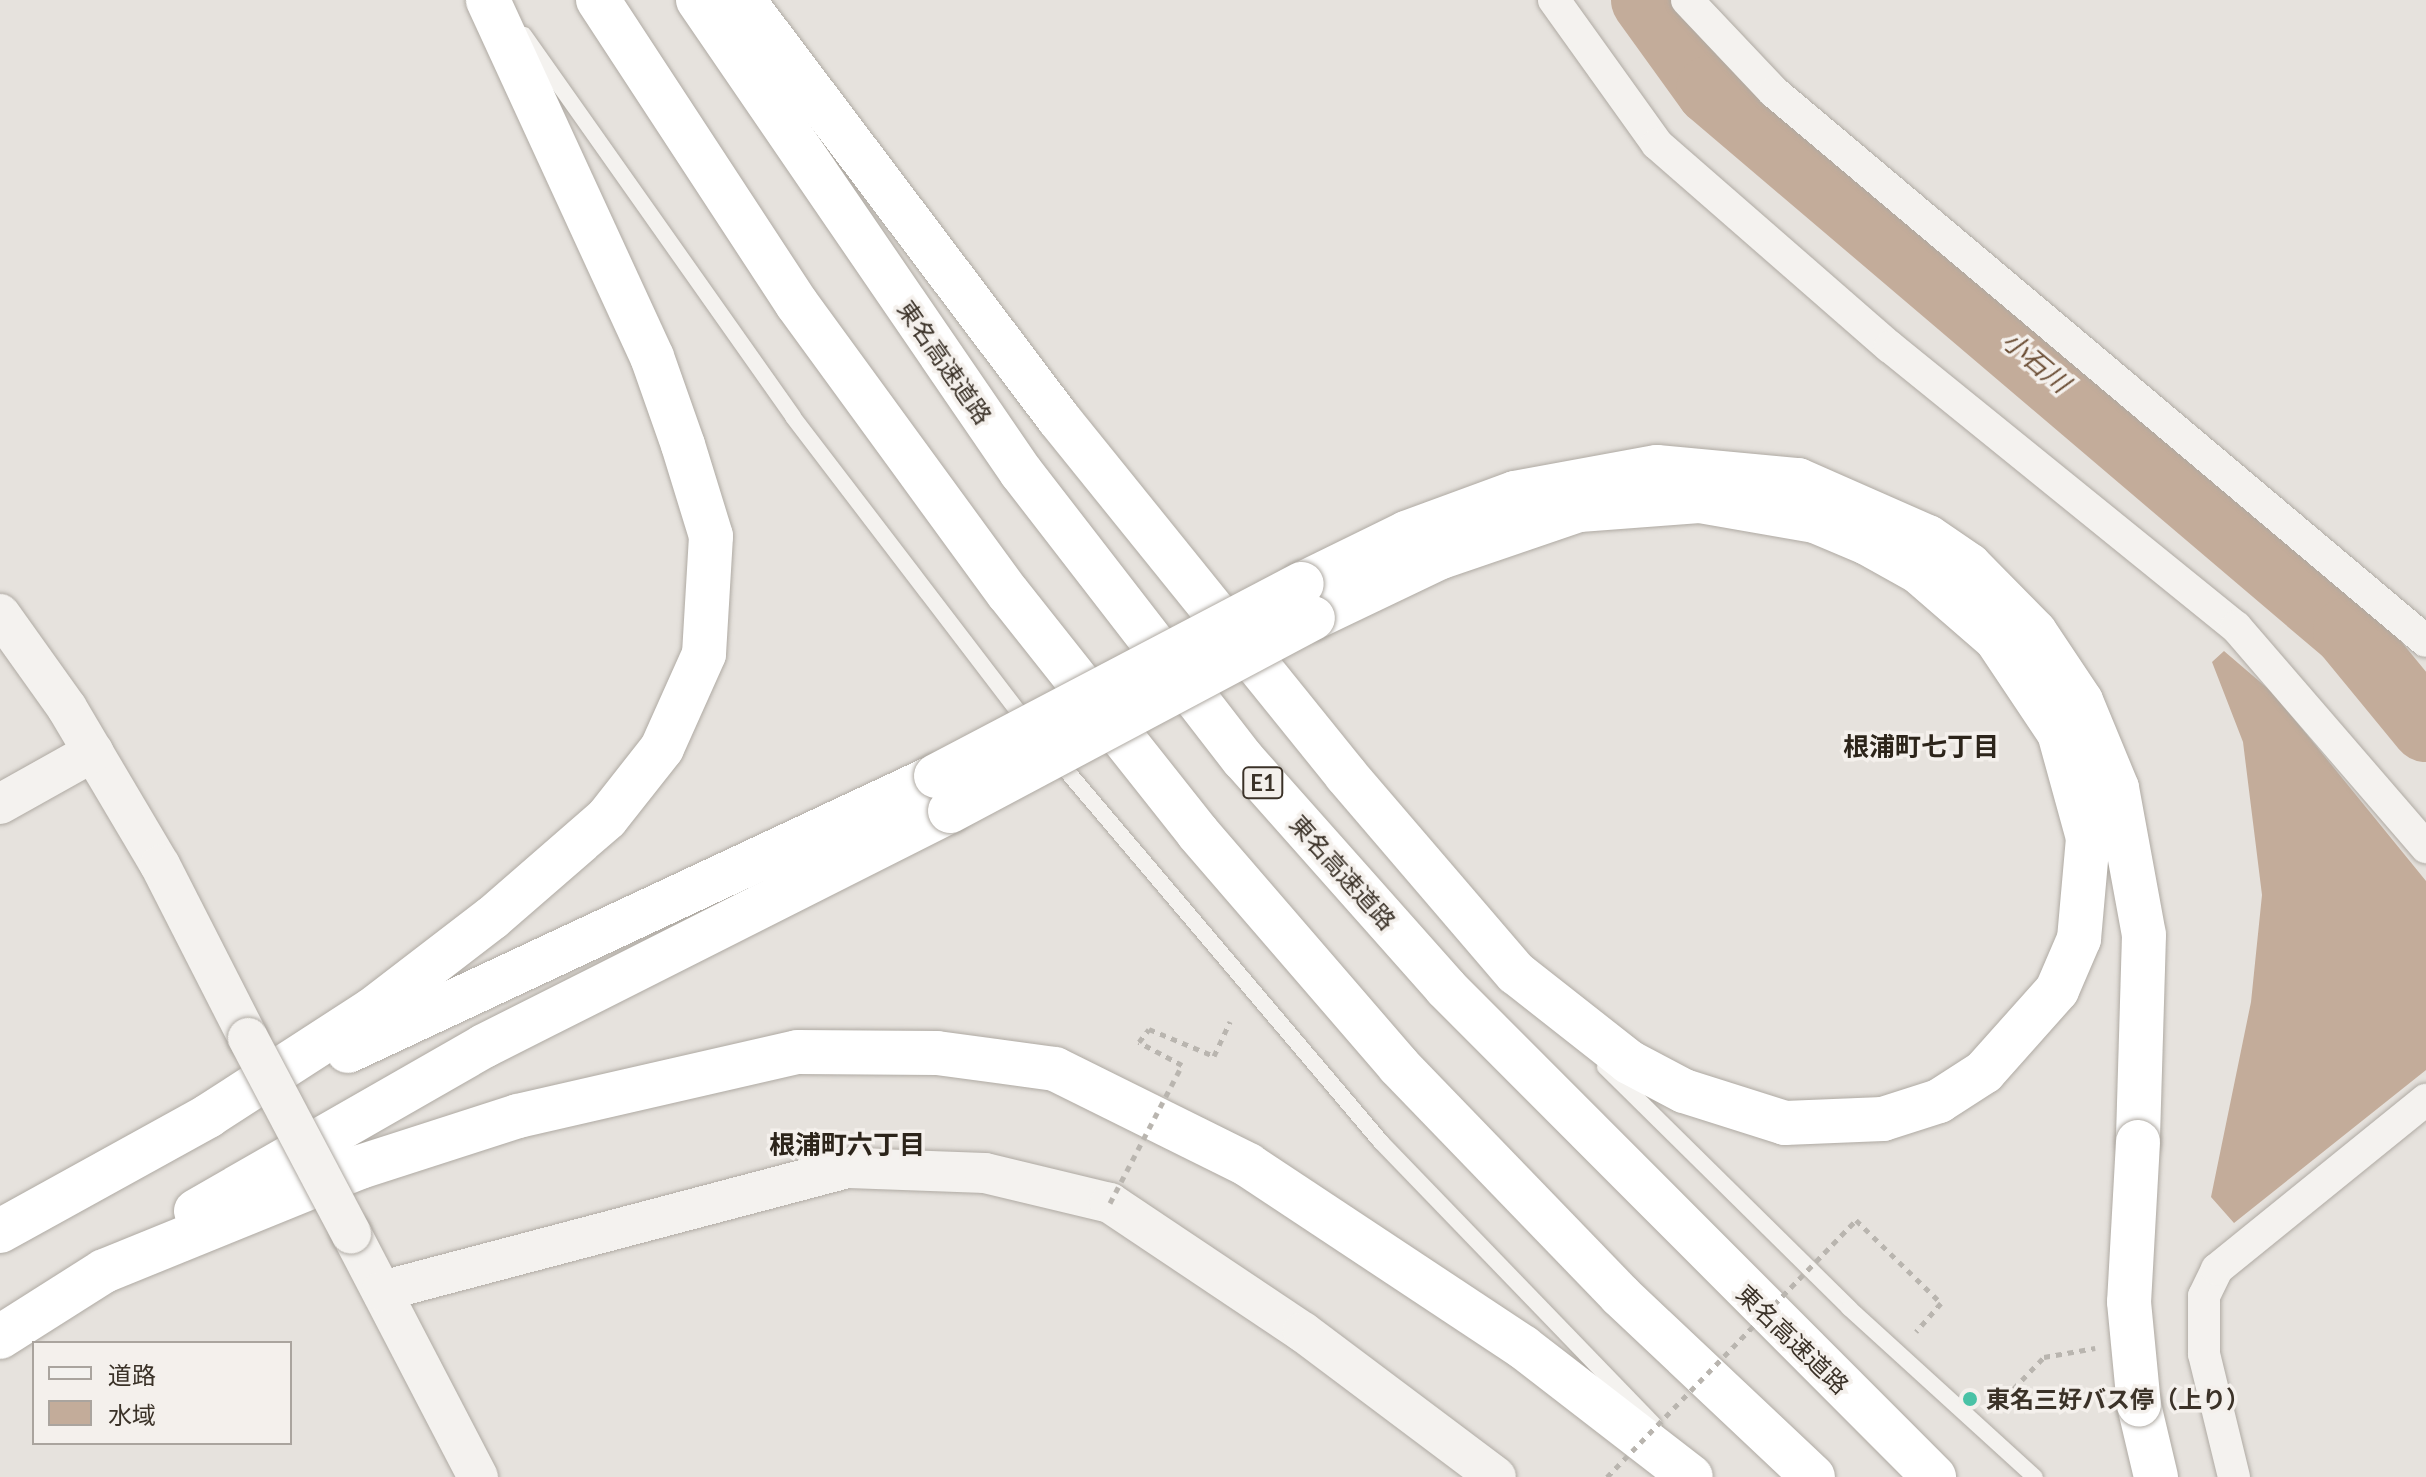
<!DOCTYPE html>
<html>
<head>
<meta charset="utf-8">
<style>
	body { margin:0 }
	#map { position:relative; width:2426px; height:1477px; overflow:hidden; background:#e6e2dd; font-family:Lato,"Noto Sans JP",sans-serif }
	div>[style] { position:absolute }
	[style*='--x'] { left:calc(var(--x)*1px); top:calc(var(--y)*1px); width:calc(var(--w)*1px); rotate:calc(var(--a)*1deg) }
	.water>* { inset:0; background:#c3ac9a }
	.river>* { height:70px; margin:-35px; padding:0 35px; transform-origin:35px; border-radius:35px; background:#c3ac9a }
	.path>* { height:5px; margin-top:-2.5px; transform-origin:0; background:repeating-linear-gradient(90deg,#b9b5af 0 6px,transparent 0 12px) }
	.roads { filter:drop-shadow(0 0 2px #afaaa3) drop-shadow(0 0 2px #afaaa3) }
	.service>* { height:16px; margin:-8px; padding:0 8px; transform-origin:8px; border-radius:8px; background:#f4f2ef }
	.minor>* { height:32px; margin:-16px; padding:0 16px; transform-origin:16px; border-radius:16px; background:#f4f2ef }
	.tertiary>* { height:40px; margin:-20px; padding:0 20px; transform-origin:20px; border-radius:20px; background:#f4f2ef }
	.motorway>* { height:44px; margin:-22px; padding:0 22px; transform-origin:22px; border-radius:22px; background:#fff }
	.path-bridge>* { height:5px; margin-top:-2.5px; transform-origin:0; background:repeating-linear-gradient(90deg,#b9b5af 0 6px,transparent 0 12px) }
	.bridges { filter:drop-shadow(0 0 2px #afaaa3) drop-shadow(0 0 2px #afaaa3) }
	.tertiary-bridge>* { height:40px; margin:-20px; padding:0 20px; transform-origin:20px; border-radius:20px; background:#f4f2ef }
	.motorway-bridge>* { height:44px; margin:-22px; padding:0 22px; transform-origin:22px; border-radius:22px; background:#fff }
	.dots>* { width:22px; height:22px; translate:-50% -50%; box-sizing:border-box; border:4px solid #f4f0ec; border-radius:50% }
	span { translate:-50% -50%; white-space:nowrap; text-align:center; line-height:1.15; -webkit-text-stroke:7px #f4f0ec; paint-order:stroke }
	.shield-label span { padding:2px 6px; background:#f4f0ec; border:2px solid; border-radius:6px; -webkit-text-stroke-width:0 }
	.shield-label { font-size:22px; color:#3b3228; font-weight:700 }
	.street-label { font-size:24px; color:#3b3228 }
	.poi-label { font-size:24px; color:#3b3228; font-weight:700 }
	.left { translate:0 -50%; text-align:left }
	.water-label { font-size:26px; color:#6b4e35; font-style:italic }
	.neighbourhood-label { font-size:26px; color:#2c241a; font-weight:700 }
	.legend { position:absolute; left:32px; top:1341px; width:260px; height:104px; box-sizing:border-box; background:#f4f0ec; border:2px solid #aaa49e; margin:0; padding:10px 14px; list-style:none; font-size:24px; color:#3b3228 }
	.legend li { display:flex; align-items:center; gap:16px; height:40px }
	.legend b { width:40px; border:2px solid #aaa49e }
</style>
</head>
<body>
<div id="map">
	<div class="water">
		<div style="clip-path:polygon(2224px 651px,2273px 693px,2426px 881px,2426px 1070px,2234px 1223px,2211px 1197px,2251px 1002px,2262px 895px,2243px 742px,2212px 662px)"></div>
	</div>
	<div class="river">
		<div style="--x:1646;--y:0;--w:111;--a:54.2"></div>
		<div style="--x:1711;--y:90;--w:836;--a:40.39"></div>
		<div style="--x:2348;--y:632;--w:123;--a:50.6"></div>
	</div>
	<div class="path">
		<div style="--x:1182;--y:1065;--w:49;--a:-151.9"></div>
		<div style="--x:1139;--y:1042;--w:16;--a:-52"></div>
		<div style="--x:1149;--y:1029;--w:70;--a:22.6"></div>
		<div style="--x:1214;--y:1056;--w:38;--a:-65"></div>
		<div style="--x:1856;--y:1220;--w:119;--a:44.3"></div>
		<div style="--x:1941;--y:1303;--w:38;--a:131"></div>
		<div style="--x:1997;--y:1406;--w:68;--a:-46.2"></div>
		<div style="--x:2044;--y:1357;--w:52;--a:-10"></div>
	</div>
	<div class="roads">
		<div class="service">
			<div style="--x:524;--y:35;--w:467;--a:54.8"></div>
			<div style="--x:793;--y:417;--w:390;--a:52.6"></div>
			<div style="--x:1055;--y:757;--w:504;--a:49.74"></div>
			<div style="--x:1381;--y:1142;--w:392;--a:46"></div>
			<div style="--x:1605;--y:1067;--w:343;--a:44.6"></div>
			<div style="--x:1849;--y:1308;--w:251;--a:42.3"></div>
		</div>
		<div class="minor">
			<div style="--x:1554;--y:0;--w:177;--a:54.4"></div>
			<div style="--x:1657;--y:144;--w:309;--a:41.1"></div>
			<div style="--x:1890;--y:347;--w:445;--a:39"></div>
			<div style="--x:2236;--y:627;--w:291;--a:49.2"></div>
			<div style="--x:1687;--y:0;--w:127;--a:46.6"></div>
			<div style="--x:1774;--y:92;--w:852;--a:40.1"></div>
			<div style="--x:2234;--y:1477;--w:127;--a:-103.7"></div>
			<div style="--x:2204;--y:1354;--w:58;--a:-90"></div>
			<div style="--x:2204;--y:1296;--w:30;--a:-64"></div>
			<div style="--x:2217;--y:1269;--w:269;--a:-39"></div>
		</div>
		<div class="tertiary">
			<div style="--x:0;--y:614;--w:115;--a:54.5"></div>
			<div style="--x:67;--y:708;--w:182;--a:59.4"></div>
			<div style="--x:160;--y:865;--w:194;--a:63"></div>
			<div style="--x:0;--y:804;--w:107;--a:-29.2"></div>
			<div style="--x:351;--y:1233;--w:275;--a:62.5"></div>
			<div style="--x:382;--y:1291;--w:483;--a:-14.8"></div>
			<div style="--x:849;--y:1168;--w:136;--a:2.1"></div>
			<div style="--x:985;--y:1173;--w:129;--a:13.5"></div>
			<div style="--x:1110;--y:1203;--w:232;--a:33.8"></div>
			<div style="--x:1303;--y:1332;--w:241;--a:36.9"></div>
		</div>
		<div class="motorway">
			<div style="--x:598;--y:0;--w:363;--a:56.8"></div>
			<div style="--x:797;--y:304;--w:358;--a:53.9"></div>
			<div style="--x:1008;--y:593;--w:306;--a:51.6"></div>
			<div style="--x:1198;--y:833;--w:308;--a:49.2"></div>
			<div style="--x:1399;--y:1066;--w:318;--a:46"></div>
			<div style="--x:1620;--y:1295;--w:265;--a:43.3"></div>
			<div style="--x:698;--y:0;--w:572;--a:55.62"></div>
			<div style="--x:1021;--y:472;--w:363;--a:52.3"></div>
			<div style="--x:1243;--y:759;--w:306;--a:48.4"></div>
			<div style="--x:1446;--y:988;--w:691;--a:45.06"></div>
			<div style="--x:743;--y:0;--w:525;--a:52.98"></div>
			<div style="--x:1059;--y:419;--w:457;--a:51.1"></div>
			<div style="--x:1346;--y:775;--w:261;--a:49.4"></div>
			<div style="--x:1516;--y:973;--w:144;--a:38.2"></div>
			<div style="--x:1629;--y:1062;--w:62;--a:27.8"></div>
			<div style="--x:1684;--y:1091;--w:106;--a:17.6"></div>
			<div style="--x:1785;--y:1123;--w:98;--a:-2.3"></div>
			<div style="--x:1883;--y:1119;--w:59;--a:-17.8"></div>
			<div style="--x:1939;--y:1101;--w:54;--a:-32.8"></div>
			<div style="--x:1984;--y:1072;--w:110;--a:-48.3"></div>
			<div style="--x:2057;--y:990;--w:56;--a:-66.7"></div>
			<div style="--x:2079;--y:939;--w:101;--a:-84.9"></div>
			<div style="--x:2088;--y:838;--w:109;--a:-105.4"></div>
			<div style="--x:2059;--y:733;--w:113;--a:-123.8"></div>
			<div style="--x:1996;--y:639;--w:102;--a:-139"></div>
			<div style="--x:1919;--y:572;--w:60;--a:-150.9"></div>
			<div style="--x:1867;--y:543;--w:56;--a:-157.1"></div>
			<div style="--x:1815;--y:521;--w:118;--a:-170.2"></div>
			<div style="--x:1699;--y:501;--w:120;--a:175.7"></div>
			<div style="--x:1579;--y:510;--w:146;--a:161.2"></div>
			<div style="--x:1441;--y:557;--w:142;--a:154.5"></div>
			<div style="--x:1302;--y:584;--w:116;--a:-26.1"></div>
			<div style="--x:1406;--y:533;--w:116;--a:-20.2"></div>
			<div style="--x:1515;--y:493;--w:144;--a:-10.4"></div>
			<div style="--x:1657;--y:467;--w:142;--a:5.3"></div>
			<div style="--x:1798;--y:480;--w:142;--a:23.7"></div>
			<div style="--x:1928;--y:537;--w:50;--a:34.3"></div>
			<div style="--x:1969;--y:565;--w:94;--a:45.4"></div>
			<div style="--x:2035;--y:632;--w:83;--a:56.3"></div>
			<div style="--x:2081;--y:701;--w:94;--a:67.5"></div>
			<div style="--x:2117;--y:788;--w:149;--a:79.6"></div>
			<div style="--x:2144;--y:935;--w:207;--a:91.7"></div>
			<div style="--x:348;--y:1051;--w:649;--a:-25.06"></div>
			<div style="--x:196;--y:1211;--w:332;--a:-29.8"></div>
			<div style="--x:484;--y:1046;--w:522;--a:-26.76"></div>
			<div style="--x:0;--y:1231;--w:238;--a:-28.9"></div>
			<div style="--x:208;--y:1116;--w:195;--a:-32.9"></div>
			<div style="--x:372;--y:1010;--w:151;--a:-37.5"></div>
			<div style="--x:492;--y:918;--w:152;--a:-41"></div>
			<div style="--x:607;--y:818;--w:89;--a:-51.8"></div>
			<div style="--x:662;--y:748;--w:103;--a:-65.9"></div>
			<div style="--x:704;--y:654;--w:118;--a:-86.6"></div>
			<div style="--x:711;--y:536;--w:95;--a:-107.1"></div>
			<div style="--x:683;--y:445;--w:93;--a:-109.4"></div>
			<div style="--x:652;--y:357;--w:393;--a:-114.7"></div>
			<div style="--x:0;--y:1337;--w:123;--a:-32.4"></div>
			<div style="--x:104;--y:1271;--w:276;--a:-22.1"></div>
			<div style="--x:360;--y:1167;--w:166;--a:-17.9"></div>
			<div style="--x:518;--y:1116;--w:287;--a:-12.9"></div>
			<div style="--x:798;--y:1052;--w:139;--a:0.4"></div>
			<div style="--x:937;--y:1053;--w:119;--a:7.7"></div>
			<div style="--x:1055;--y:1069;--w:216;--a:26.4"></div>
			<div style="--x:1248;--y:1165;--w:330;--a:33.5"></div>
			<div style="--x:1523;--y:1347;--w:212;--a:37.7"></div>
			<div style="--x:2139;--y:1405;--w:74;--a:76.7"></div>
		</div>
	</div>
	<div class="path-bridge">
		<div style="--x:1110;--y:1203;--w:156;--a:-62.4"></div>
		<div style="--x:1607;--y:1477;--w:358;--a:-45.9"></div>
	</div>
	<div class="bridges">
		<div class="tertiary-bridge">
			<div style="--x:248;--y:1038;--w:221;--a:62.2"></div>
		</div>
		<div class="motorway-bridge">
			<div style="--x:936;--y:776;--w:413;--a:-27.7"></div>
			<div style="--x:950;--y:811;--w:411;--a:-28"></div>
			<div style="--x:2138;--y:1142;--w:160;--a:93.2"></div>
			<div style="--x:2129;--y:1302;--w:103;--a:84.5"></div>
		</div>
	</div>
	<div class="dots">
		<div style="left:1970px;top:1399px;background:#4ac2a6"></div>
	</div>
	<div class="shield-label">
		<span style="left:1263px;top:783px">E1</span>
	</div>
	<div class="street-label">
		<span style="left:945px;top:362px;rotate:55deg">東名高速道路</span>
		<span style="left:1343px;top:872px;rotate:48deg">東名高速道路</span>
		<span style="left:1793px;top:1339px;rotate:44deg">東名高速道路</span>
	</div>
	<div class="poi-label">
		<span class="left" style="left:1986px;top:1399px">東名三好バス停（上り）</span>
	</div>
	<div class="water-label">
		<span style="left:2036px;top:362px;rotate:40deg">小石川</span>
	</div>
	<div class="neighbourhood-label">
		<span style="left:1921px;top:747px">根浦町七丁目</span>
		<span style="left:847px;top:1145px">根浦町六丁目</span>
	</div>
	<ul class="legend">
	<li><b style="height:10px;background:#f4f2ef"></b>道路</li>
	<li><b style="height:22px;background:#c3ac9a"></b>水域</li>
	</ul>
</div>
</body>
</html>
